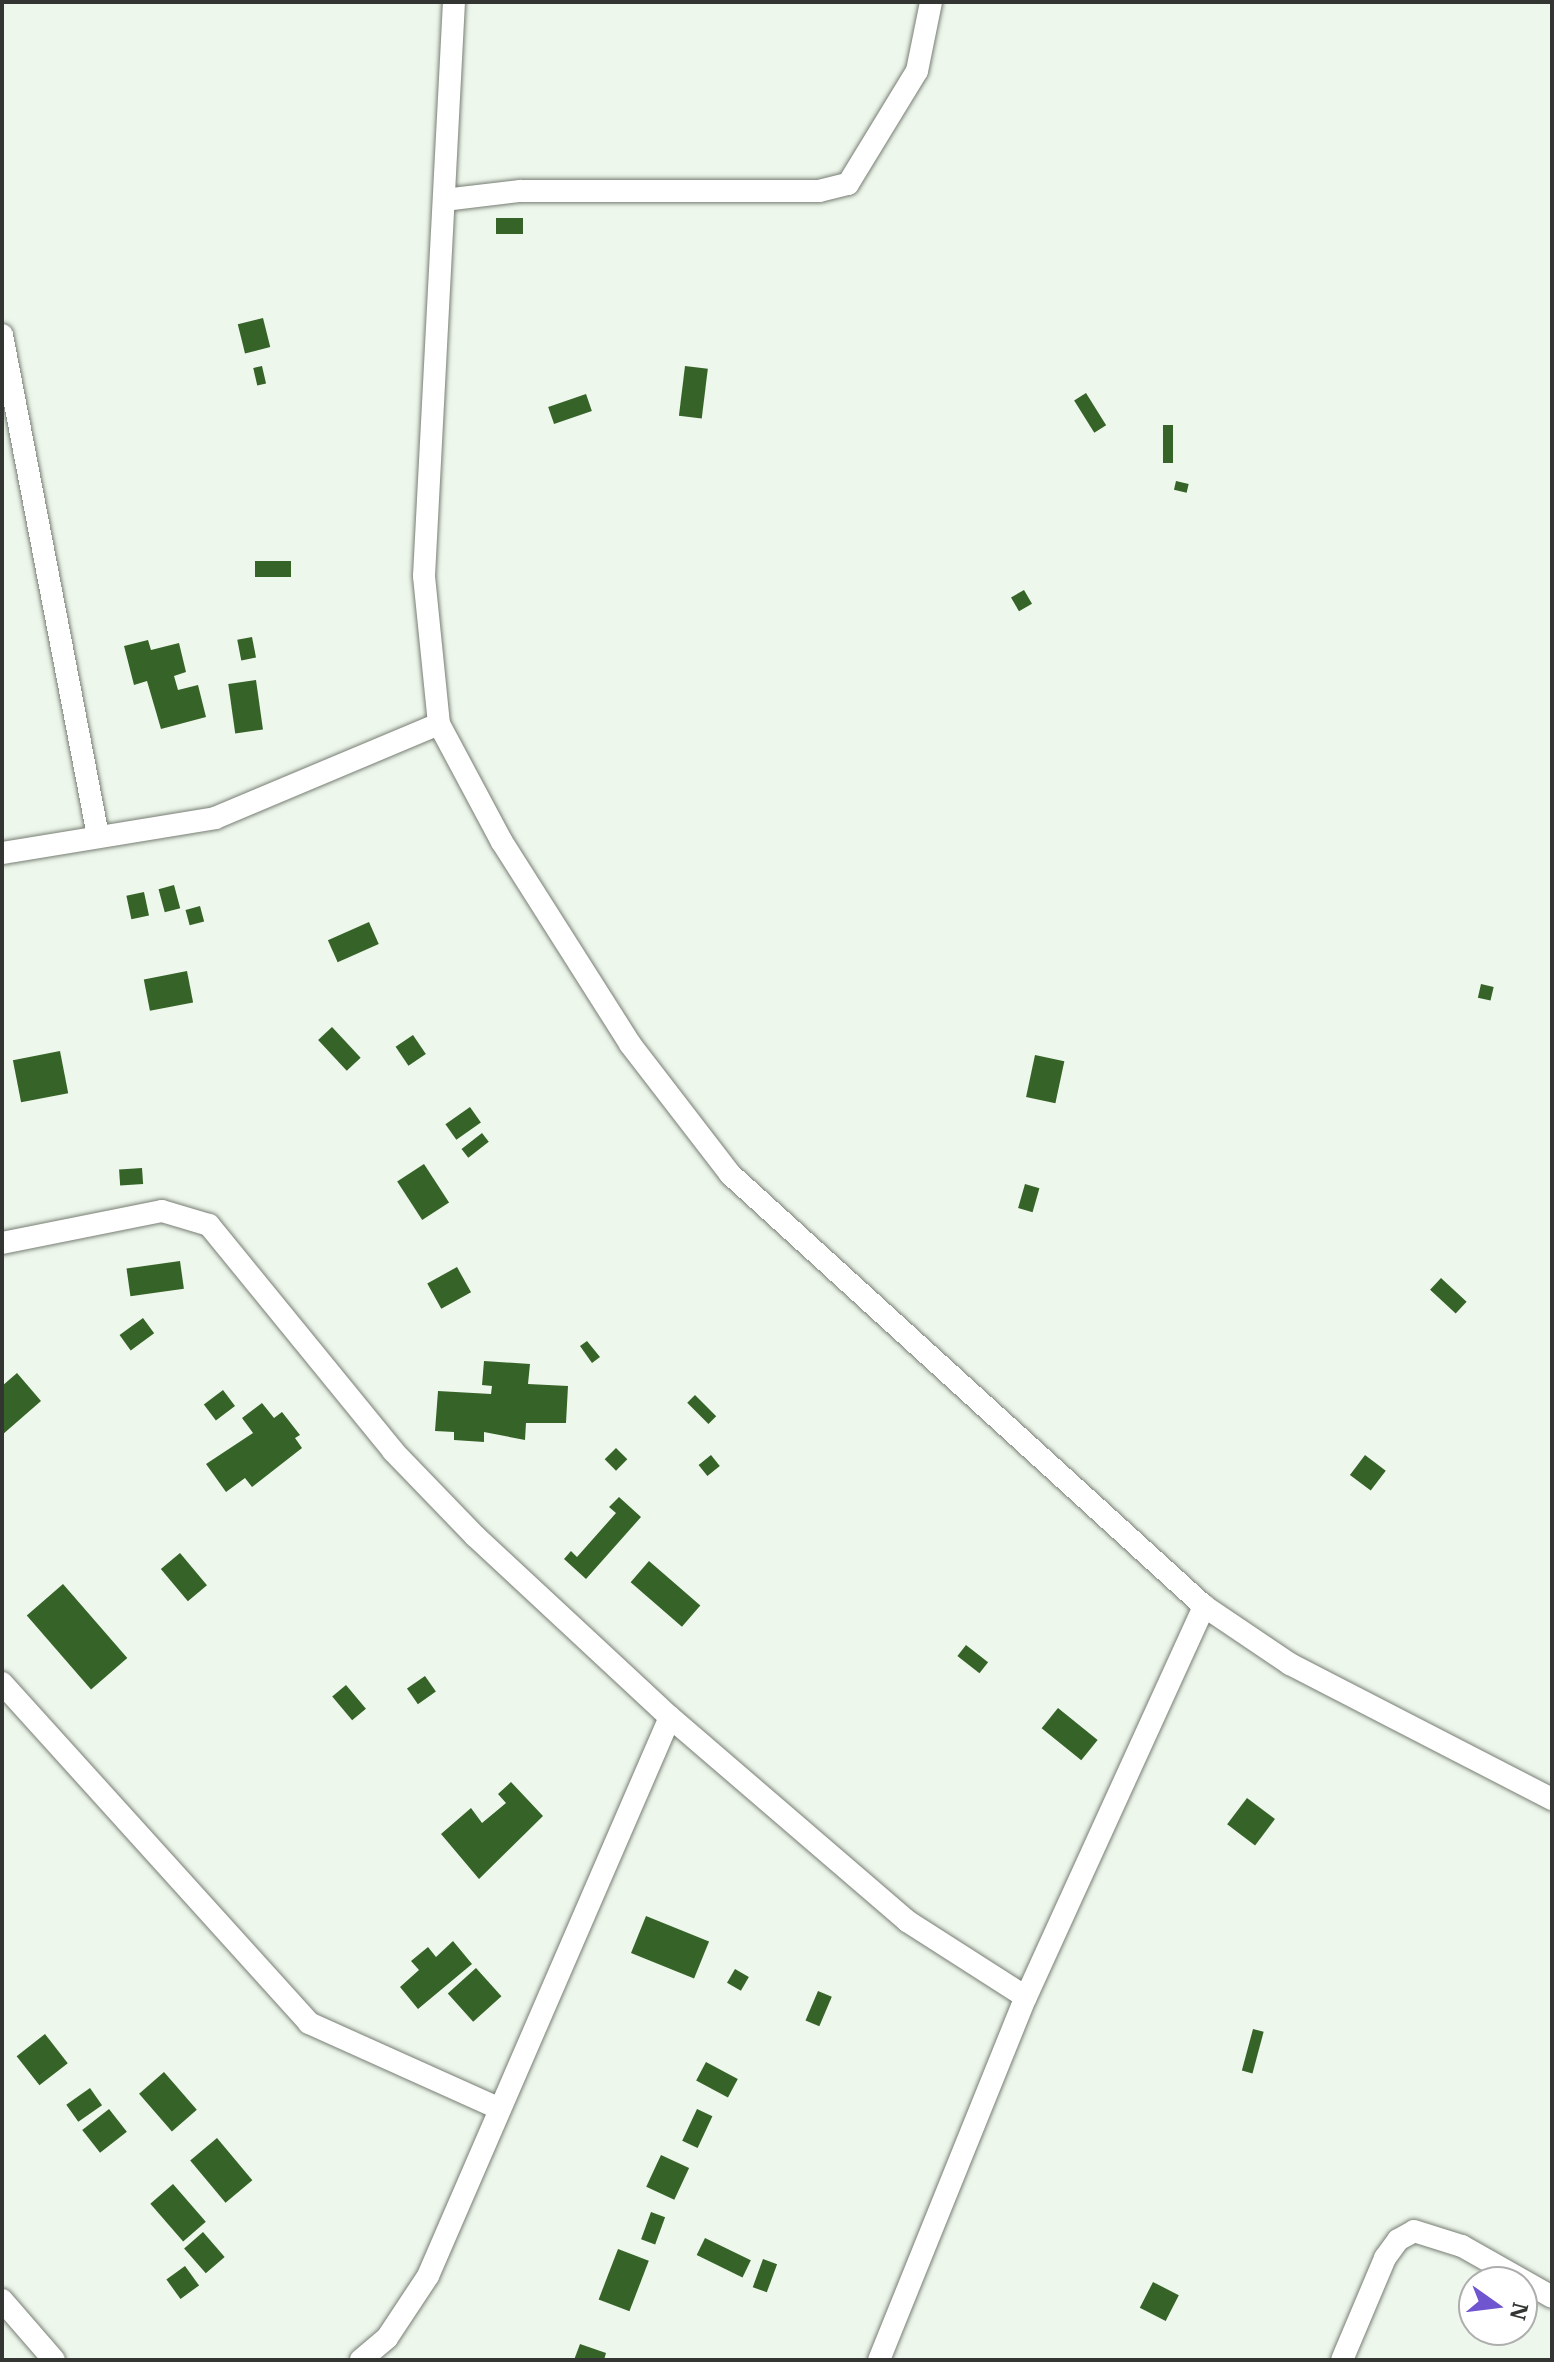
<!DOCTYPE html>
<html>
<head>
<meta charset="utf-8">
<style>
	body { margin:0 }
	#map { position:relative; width:1554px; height:2362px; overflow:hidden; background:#eef7ec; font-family:"IBM Plex Serif",serif }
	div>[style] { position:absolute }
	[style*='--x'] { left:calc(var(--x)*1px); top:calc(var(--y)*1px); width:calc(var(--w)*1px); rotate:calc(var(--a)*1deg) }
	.building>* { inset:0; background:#366428; transform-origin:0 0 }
	.roads { filter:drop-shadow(0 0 2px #777e74) drop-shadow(0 0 2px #777e74) }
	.minor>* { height:22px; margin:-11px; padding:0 11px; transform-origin:11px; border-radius:11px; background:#fff }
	span { translate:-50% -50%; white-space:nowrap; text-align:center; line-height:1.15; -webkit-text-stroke:8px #fff; paint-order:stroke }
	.frame { position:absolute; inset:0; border:4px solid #323531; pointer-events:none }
	.north { position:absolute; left:1458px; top:2266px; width:80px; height:80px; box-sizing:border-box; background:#fff; border:2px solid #adaead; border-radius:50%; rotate:104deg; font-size:22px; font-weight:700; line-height:32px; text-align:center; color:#323531 }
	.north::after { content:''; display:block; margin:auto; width:28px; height:36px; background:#6f55cf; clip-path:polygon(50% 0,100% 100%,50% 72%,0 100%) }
</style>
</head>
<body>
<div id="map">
	<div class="building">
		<div style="left:496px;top:218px;width:27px;height:16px"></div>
		<div style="left:263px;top:318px;width:30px;height:26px;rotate:76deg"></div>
		<div style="left:262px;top:366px;width:18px;height:9px;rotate:77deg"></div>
		<div style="left:685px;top:366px;width:23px;height:50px;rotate:7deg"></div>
		<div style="left:1086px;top:393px;width:38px;height:14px;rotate:58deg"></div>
		<div style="left:586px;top:394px;width:18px;height:40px;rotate:71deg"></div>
		<div style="left:1163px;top:425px;width:10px;height:38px"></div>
		<div style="left:1176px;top:481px;width:13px;height:9px;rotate:13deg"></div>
		<div style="left:291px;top:561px;width:16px;height:36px;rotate:90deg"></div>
		<div style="left:1024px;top:590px;width:16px;height:15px;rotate:60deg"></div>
		<div style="left:252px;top:637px;width:21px;height:15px;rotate:79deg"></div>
		<div style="clip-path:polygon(148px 640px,151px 650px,179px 643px,186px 672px,174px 676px,178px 690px,198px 685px,206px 717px,161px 729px,147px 681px,134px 685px,124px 646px)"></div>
		<div style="left:256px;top:680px;width:50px;height:28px;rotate:82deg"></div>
		<div style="left:174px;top:885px;width:24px;height:16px;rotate:75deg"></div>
		<div style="left:144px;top:892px;width:24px;height:18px;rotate:78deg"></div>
		<div style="left:200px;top:906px;width:16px;height:15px;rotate:75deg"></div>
		<div style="left:369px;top:922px;width:24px;height:45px;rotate:66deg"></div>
		<div style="left:187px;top:971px;width:32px;height:44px;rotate:79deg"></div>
		<div style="left:1481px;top:984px;width:13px;height:14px;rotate:13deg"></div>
		<div style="left:332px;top:1027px;width:42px;height:19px;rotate:47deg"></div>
		<div style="left:413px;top:1035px;width:23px;height:21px;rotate:56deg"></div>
		<div style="left:60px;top:1051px;width:43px;height:48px;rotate:79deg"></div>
		<div style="left:1035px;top:1055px;width:30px;height:43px;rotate:12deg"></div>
		<div style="left:470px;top:1107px;width:19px;height:30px;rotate:55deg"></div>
		<div style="left:482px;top:1133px;width:11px;height:26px;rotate:52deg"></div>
		<div style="left:424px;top:1164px;width:46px;height:32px;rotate:57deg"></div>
		<div style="left:142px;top:1168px;width:16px;height:23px;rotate:86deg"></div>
		<div style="left:1025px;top:1184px;width:15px;height:25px;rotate:16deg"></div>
		<div style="left:180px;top:1261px;width:28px;height:54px;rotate:82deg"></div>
		<div style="left:457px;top:1267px;width:29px;height:34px;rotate:61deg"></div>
		<div style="left:1441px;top:1278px;width:35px;height:16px;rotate:43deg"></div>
		<div style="left:143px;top:1318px;width:19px;height:29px;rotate:54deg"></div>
		<div style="clip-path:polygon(587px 1341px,600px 1357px,592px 1363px,580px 1346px)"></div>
		<div style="clip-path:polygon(484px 1361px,530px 1364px,528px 1384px,568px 1386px,566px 1423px,526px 1423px,525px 1440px,484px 1432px,484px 1442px,454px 1440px,454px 1432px,435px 1431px,438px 1391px,491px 1394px,492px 1386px,482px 1385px)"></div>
		<div style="clip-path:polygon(17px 1373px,41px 1401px,2px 1435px,2px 1386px)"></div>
		<div style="left:223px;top:1390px;width:20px;height:24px;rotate:53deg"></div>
		<div style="left:695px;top:1395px;width:30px;height:11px;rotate:45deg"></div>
		<div style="clip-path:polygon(262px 1403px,274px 1418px,282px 1412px,300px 1435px,295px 1438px,302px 1448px,252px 1487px,245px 1478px,226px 1492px,206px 1464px,253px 1433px,242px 1418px)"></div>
		<div style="left:616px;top:1448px;width:16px;height:16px;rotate:45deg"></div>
		<div style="left:711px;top:1455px;width:14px;height:16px;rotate:51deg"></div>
		<div style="left:1365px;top:1455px;width:26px;height:25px;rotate:37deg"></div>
		<div style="clip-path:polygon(619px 1497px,641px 1517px,586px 1579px,564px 1559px,571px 1551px,577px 1557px,616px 1513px,609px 1507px)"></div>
		<div style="left:180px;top:1553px;width:42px;height:25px;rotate:50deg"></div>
		<div style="left:649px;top:1561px;width:68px;height:28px;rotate:41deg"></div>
		<div style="left:63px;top:1584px;width:98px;height:48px;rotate:49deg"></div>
		<div style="left:966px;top:1645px;width:28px;height:14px;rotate:38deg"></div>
		<div style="left:425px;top:1676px;width:19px;height:22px;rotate:55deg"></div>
		<div style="left:346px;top:1685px;width:31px;height:18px;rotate:50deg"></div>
		<div style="left:1058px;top:1708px;width:51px;height:26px;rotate:39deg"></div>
		<div style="clip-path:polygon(511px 1782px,543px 1816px,479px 1879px,441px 1834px,471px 1808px,482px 1823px,506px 1803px,498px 1794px)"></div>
		<div style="left:1247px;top:1798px;width:35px;height:33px;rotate:37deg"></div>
		<div style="left:646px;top:1916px;width:68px;height:40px;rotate:22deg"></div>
		<div style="clip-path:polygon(453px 1941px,472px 1964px,418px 2009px,400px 1987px,419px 1970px,411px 1961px,428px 1947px,436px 1957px)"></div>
		<div style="left:476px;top:1968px;width:38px;height:38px;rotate:48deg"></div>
		<div style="left:735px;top:1969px;width:16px;height:16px;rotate:30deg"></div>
		<div style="left:818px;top:1991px;width:15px;height:32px;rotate:23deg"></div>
		<div style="left:1253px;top:2029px;width:11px;height:43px;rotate:15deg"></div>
		<div style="left:45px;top:2034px;width:37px;height:36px;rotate:52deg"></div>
		<div style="left:706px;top:2062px;width:36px;height:21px;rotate:28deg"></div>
		<div style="left:164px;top:2072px;width:50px;height:33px;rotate:49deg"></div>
		<div style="left:90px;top:2088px;width:21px;height:29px;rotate:55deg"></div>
		<div style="left:109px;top:2109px;width:29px;height:34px;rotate:52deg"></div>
		<div style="left:697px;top:2109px;width:17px;height:35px;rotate:25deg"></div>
		<div style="left:217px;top:2138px;width:55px;height:35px;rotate:50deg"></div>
		<div style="left:661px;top:2155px;width:31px;height:35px;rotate:25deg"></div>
		<div style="left:173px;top:2184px;width:50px;height:30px;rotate:49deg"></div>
		<div style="left:651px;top:2212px;width:15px;height:29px;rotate:20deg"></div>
		<div style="left:203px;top:2232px;width:33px;height:25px;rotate:49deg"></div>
		<div style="left:705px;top:2238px;width:51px;height:19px;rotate:26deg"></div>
		<div style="left:618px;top:2249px;width:33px;height:54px;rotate:21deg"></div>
		<div style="left:763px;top:2259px;width:15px;height:30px;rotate:20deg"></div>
		<div style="left:185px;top:2266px;width:24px;height:23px;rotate:54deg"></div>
		<div style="left:1153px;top:2282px;width:29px;height:29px;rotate:27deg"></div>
		<div style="clip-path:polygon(580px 2344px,606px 2353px,604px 2360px,574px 2360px)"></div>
	</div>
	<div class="roads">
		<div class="minor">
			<div style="--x:444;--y:200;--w:77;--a:-6.8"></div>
			<div style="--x:520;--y:191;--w:299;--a:0"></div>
			<div style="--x:819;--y:191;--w:30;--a:-14"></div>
			<div style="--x:848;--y:184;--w:132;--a:-58.6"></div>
			<div style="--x:917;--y:71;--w:70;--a:-78.5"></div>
			<div style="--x:2;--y:335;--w:510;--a:79.15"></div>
			<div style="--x:439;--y:724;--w:149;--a:-95.8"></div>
			<div style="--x:424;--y:576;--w:575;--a:-87.01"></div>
			<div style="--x:2;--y:853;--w:216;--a:-9.3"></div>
			<div style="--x:215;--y:818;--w:243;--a:-22.8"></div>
			<div style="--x:439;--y:724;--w:134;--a:61.9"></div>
			<div style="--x:502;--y:842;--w:239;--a:57.6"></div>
			<div style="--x:630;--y:1044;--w:164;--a:52.4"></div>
			<div style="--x:730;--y:1174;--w:641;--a:42.35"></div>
			<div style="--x:1204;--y:1606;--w:104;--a:34"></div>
			<div style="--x:1290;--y:1664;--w:295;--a:27.3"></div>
			<div style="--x:2;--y:1243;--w:163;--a:-11.3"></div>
			<div style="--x:162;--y:1211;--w:49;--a:16.6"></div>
			<div style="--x:209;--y:1225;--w:291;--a:50.8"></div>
			<div style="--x:393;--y:1451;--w:118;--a:46"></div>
			<div style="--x:475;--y:1536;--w:266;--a:42.9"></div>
			<div style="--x:670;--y:1717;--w:609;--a:113.41"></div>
			<div style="--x:428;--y:2276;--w:74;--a:123.5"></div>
			<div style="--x:387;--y:2338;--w:34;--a:140"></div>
			<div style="--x:2;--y:1683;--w:458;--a:47.9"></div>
			<div style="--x:309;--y:2023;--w:209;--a:24.2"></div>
			<div style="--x:670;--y:1717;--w:313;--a:40.7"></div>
			<div style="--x:907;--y:1921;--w:141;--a:32.6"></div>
			<div style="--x:2;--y:2300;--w:79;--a:49.1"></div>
			<div style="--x:879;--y:2360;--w:392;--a:-68"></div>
			<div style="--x:1026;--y:1997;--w:430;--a:-65.5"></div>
			<div style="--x:1342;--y:2360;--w:111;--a:-67.1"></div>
			<div style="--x:1385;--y:2258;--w:22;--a:-54"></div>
			<div style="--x:1398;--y:2240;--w:18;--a:-29"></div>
			<div style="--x:1414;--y:2231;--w:50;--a:17.4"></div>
			<div style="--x:1462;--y:2246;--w:103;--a:29.5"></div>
		</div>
	</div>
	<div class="frame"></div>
	<div class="north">N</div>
</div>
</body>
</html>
